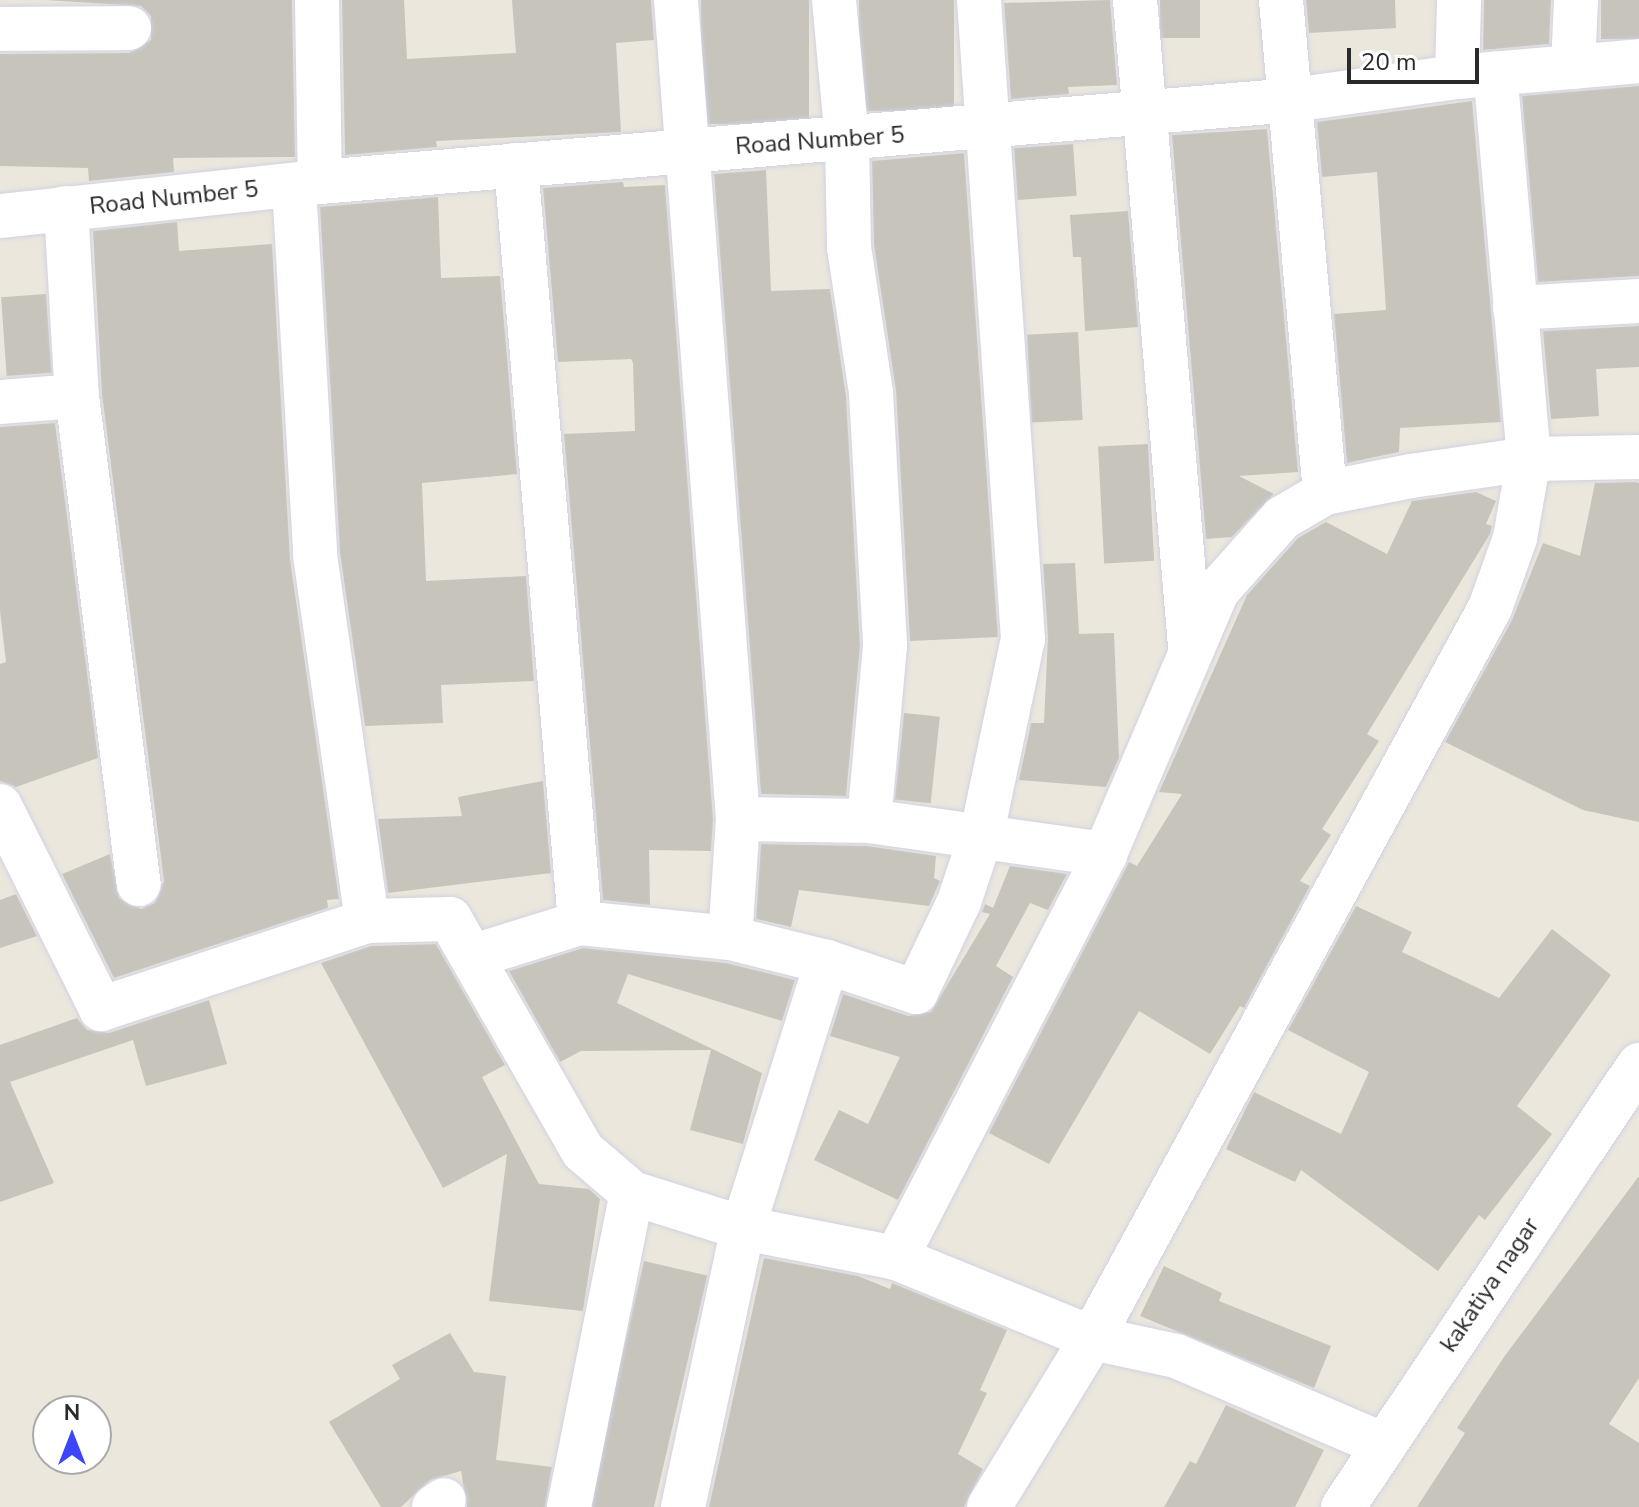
<!DOCTYPE html>
<html>
<head>
<meta charset="utf-8">
<style>
	body { margin:0 }
	#map { position:relative; width:1639px; height:1507px; overflow:hidden; background:#ece7dc; font-family:"Nunito Sans",sans-serif }
	div>[style] { position:absolute }
	[style*='--x'] { left:calc(var(--x)*1px); top:calc(var(--y)*1px); width:calc(var(--w)*1px); rotate:calc(var(--a)*1deg) }
	.building>* { inset:0; background:#c7c4bc; transform-origin:0 0 }
	.roads { filter:drop-shadow(0 0 2px #d1d2e3) drop-shadow(0 0 2px #d1d2e3) }
	.street>* { height:44px; margin:-22px; padding:0 22px; transform-origin:22px; border-radius:22px; background:#fff }
	.secondary>* { height:44px; margin:-22px; padding:0 22px; transform-origin:22px; border-radius:22px; background:#fff }
	span { translate:-50% -50%; white-space:nowrap; text-align:center; line-height:1.15; -webkit-text-stroke:6px #fff; paint-order:stroke }
	.street-label { font-size:24px; color:#2a2a2a }
	.north { position:absolute; left:32px; top:1395px; width:80px; height:80px; box-sizing:border-box; background:#fff; border:2px solid #aaa; border-radius:50%; rotate:0deg; font-size:22px; font-weight:700; line-height:32px; text-align:center; color:#2a2a2a }
	.north::after { content:''; display:block; margin:auto; width:28px; height:36px; background:#3c45f9; clip-path:polygon(50% 0,100% 100%,50% 72%,0 100%) }
	.scale { position:absolute; left:1347px; top:48px; width:132px; height:36px; box-sizing:border-box; border:4px solid #2a2a2a; border-top:0; padding-left:10px; font-size:24px; line-height:28px; white-space:nowrap; color:#2a2a2a; -webkit-text-stroke:6px #fff; paint-order:stroke }
</style>
</head>
<body>
<div id="map">
	<div class="building">
		<div style="clip-path:polygon(45px 0,292px 0,295px 157px,173px 158px,174px 172px,89px 181px,88px 168px,0 166px,0 54px,129px 53px,151px 40px,151px 16px,141px 6px)"></div>
		<div style="clip-path:polygon(342px 0,404px 0,407px 59px,516px 53px,512px 0,651px 0,654px 40px,616px 43px,621px 132px,436px 141px,437px 147px,345px 155px)"></div>
		<div style="left:701px;top:0;width:108px;height:124px"></div>
		<div style="left:859px;top:0;width:95px;height:111px"></div>
		<div style="clip-path:polygon(1110px 0,1117px 85px,1068px 87px,1069px 94px,1011px 99px,1004px 3px)"></div>
		<div style="left:1160px;top:0;width:40px;height:38px"></div>
		<div style="clip-path:polygon(1306px 0,1395px 0,1396px 28px,1309px 33px)"></div>
		<div style="clip-path:polygon(1484px 0,1551px 0,1549px 44px,1483px 50px)"></div>
		<div style="left:1601px;top:0;width:38px;height:39px"></div>
		<div style="clip-path:polygon(1639px 86px,1639px 276px,1538px 282px,1522px 96px)"></div>
		<div style="clip-path:polygon(1472px 101px,1501px 422px,1400px 428px,1399px 452px,1347px 463px,1334px 314px,1386px 310px,1377px 172px,1322px 177px,1317px 122px)"></div>
		<div style="clip-path:polygon(1267px 129px,1298px 472px,1239px 476px,1274px 494px,1232px 537px,1206px 539px,1172px 135px)"></div>
		<div style="left:1073px;top:144px;width:52px;height:59px;rotate:86deg"></div>
		<div style="clip-path:polygon(964px 153px,998px 637px,910px 641px,896px 391px,874px 245px,872px 161px)"></div>
		<div style="clip-path:polygon(766px 170px,771px 291px,830px 289px,846px 396px,860px 646px,846px 796px,761px 794px,714px 174px)"></div>
		<div style="clip-path:polygon(623px 182px,624px 187px,665px 185px,713px 819px,711px 851px,649px 850px,650px 905px,603px 900px,564px 434px,635px 431px,633px 363px,631px 359px,558px 362px,543px 188px)"></div>
		<div style="clip-path:polygon(438px 197px,441px 278px,500px 276px,517px 474px,422px 483px,426px 581px,526px 576px,534px 681px,441px 685px,443px 723px,365px 726px,340px 553px,320px 207px)"></div>
		<div style="clip-path:polygon(1128px 211px,1138px 327px,1085px 331px,1081px 257px,1073px 257px,1070px 215px)"></div>
		<div style="clip-path:polygon(177px 222px,179px 251px,272px 244px,290px 559px,339px 899px,327px 900px,328px 908px,114px 978px,62px 874px,110px 854px,119px 898px,141px 909px,155px 903px,164px 881px,102px 394px,93px 231px)"></div>
		<div style="left:46px;top:294px;width:79px;height:45px;rotate:86deg"></div>
		<div style="clip-path:polygon(1639px 326px,1639px 367px,1596px 369px,1599px 416px,1551px 419px,1543px 331px)"></div>
		<div style="left:1078px;top:332px;width:88px;height:51px;rotate:87deg"></div>
		<div style="clip-path:polygon(55px 423px,98px 758px,16px 787px,0 781px,0 664px,6px 662px,0 611px,0 427px)"></div>
		<div style="left:1148px;top:444px;width:117px;height:50px;rotate:87deg"></div>
		<div style="clip-path:polygon(1635px 482px,1639px 483px,1639px 822px,1583px 810px,1445px 742px,1512px 620px,1543px 543px,1580px 556px,1595px 483px)"></div>
		<div style="clip-path:polygon(1476px 492px,1496px 501px,1486px 524px,1492px 526px,1490px 534px,1367px 734px,1379px 741px,1322px 829px,1331px 835px,1300px 881px,1310px 886px,1244px 1008px,1240px 1006px,1210px 1054px,1139px 1011px,1049px 1164px,989px 1133px,1129px 862px,1137px 866px,1182px 794px,1159px 792px,1247px 595px,1298px 538px,1326px 522px,1387px 554px,1412px 501px)"></div>
		<div style="clip-path:polygon(1075px 563px,1079px 634px,1114px 633px,1119px 758px,1106px 787px,1019px 780px,1031px 723px,1044px 723px,1048px 637px,1043px 564px)"></div>
		<div style="left:904px;top:713px;width:36px;height:87px;rotate:6deg"></div>
		<div style="clip-path:polygon(543px 781px,551px 873px,388px 893px,378px 819px,462px 816px,458px 797px)"></div>
		<div style="clip-path:polygon(761px 844px,867px 846px,936px 856px,934px 878px,940px 881px,929px 906px,799px 890px,791px 927px,756px 919px)"></div>
		<div style="clip-path:polygon(1010px 866px,1067px 874px,1048px 910px,1030px 903px,996px 966px,1013px 977px,898px 1200px,814px 1160px,839px 1110px,868px 1124px,900px 1057px,830px 1036px,843px 994px,908px 1016px,931px 1012px,990px 914px,982px 912px,985px 904px,993px 908px)"></div>
		<div style="clip-path:polygon(16px 894px,37px 936px,0 948px,0 900px)"></div>
		<div style="clip-path:polygon(1356px 906px,1412px 932px,1402px 952px,1499px 998px,1552px 929px,1611px 975px,1517px 1106px,1552px 1134px,1485px 1220px,1479px 1215px,1438px 1271px,1301px 1170px,1295px 1182px,1226px 1149px,1254px 1092px,1341px 1134px,1369px 1072px,1288px 1030px)"></div>
		<div style="clip-path:polygon(436px 944px,505px 1065px,482px 1077px,539px 1184px,589px 1189px,600px 1199px,583px 1311px,489px 1301px,507px 1154px,443px 1188px,321px 963px,371px 946px)"></div>
		<div style="clip-path:polygon(583px 948px,726px 963px,795px 980px,782px 1021px,628px 974px,617px 1003px,762px 1073px,743px 1144px,690px 1130px,711px 1050px,581px 1051px,560px 1062px,509px 971px)"></div>
		<div style="clip-path:polygon(209px 1000px,227px 1064px,146px 1086px,133px 1040px,10px 1082px,54px 1183px,0 1202px,0 1045px,77px 1018px,87px 1030px,109px 1033px)"></div>
		<div style="clip-path:polygon(1639px 1176px,1639px 1378px,1609px 1424px,1639px 1443px,1639px 1507px,1417px 1507px,1465px 1433px,1457px 1428px,1504px 1357px)"></div>
		<div style="clip-path:polygon(764px 1258px,858px 1276px,890px 1289px,892px 1283px,1007px 1330px,980px 1390px,987px 1393px,958px 1454px,983px 1469px,964px 1507px,709px 1507px)"></div>
		<div style="left:644px;top:1261px;width:65px;height:251px;rotate:13deg"></div>
		<div style="clip-path:polygon(1164px 1266px,1222px 1293px,1219px 1301px,1331px 1346px,1314px 1388px,1140px 1316px)"></div>
		<div style="clip-path:polygon(450px 1333px,474px 1372px,506px 1376px,496px 1460px,552px 1467px,545px 1507px,467px 1507px,461px 1471px,430px 1480px,401px 1507px,381px 1507px,329px 1422px,400px 1379px,392px 1365px)"></div>
		<div style="clip-path:polygon(1226px 1405px,1324px 1450px,1295px 1507px,1164px 1507px,1190px 1461px,1196px 1464px)"></div>
	</div>
	<div class="roads">
		<div class="street">
			<div style="--x:317;--y:0;--w:182;--a:89.1"></div>
			<div style="--x:676;--y:0;--w:821;--a:85.67"></div>
			<div style="--x:738;--y:819;--w:119;--a:93.8"></div>
			<div style="--x:834;--y:0;--w:142;--a:84.7"></div>
			<div style="--x:847;--y:141;--w:106;--a:88.9"></div>
			<div style="--x:849;--y:247;--w:148;--a:81.4"></div>
			<div style="--x:871;--y:393;--w:253;--a:86.8"></div>
			<div style="--x:885;--y:646;--w:176;--a:95.2"></div>
			<div style="--x:1135;--y:0;--w:648;--a:85.13"></div>
			<div style="--x:1281;--y:0;--w:495;--a:84.9"></div>
			<div style="--x:0;--y:29;--w:129;--a:-0.4"></div>
			<div style="--x:1573;--y:67;--w:67;--a:-87.4"></div>
			<div style="--x:1457;--y:77;--w:77;--a:-88.5"></div>
			<div style="--x:516;--y:165;--w:761;--a:85.17"></div>
			<div style="--x:294;--y:186;--w:370;--a:86.7"></div>
			<div style="--x:315;--y:555;--w:370;--a:81.9"></div>
			<div style="--x:66;--y:208;--w:188;--a:86.7"></div>
			<div style="--x:77;--y:396;--w:492;--a:82.8"></div>
			<div style="--x:0;--y:216;--w:322;--a:-6.1"></div>
			<div style="--x:320;--y:182;--w:976;--a:-4.82"></div>
			<div style="--x:1293;--y:100;--w:166;--a:-8"></div>
			<div style="--x:1457;--y:77;--w:183;--a:-5"></div>
			<div style="--x:1515;--y:308;--w:124;--a:-3.2"></div>
			<div style="--x:0;--y:402;--w:77;--a:-4.5"></div>
			<div style="--x:0;--y:806;--w:227;--a:63.5"></div>
			<div style="--x:101;--y:1009;--w:280;--a:-18.3"></div>
			<div style="--x:367;--y:921;--w:83;--a:-1.4"></div>
			<div style="--x:450;--y:919;--w:267;--a:60.2"></div>
			<div style="--x:583;--y:1151;--w:65;--a:40.6"></div>
			<div style="--x:632;--y:1193;--w:116;--a:17.5"></div>
			<div style="--x:743;--y:1228;--w:156;--a:11.1"></div>
			<div style="--x:896;--y:1258;--w:212;--a:22.2"></div>
			<div style="--x:1092;--y:1338;--w:86;--a:12.1"></div>
			<div style="--x:1176;--y:1356;--w:223;--a:23.2"></div>
			<div style="--x:738;--y:819;--w:131;--a:0.9"></div>
			<div style="--x:869;--y:821;--w:238;--a:8"></div>
			<div style="--x:474;--y:956;--w:111;--a:-17.3"></div>
			<div style="--x:580;--y:923;--w:151;--a:5.7"></div>
			<div style="--x:730;--y:938;--w:100;--a:13.9"></div>
			<div style="--x:896;--y:1258;--w:455;--a:-62.6"></div>
			<div style="--x:1105;--y:854;--w:286;--a:-66.9"></div>
			<div style="--x:1217;--y:591;--w:98;--a:-48.3"></div>
			<div style="--x:1282;--y:518;--w:50;--a:-30.2"></div>
			<div style="--x:1325;--y:493;--w:88;--a:-11.2"></div>
			<div style="--x:1411;--y:476;--w:119;--a:-8.2"></div>
			<div style="--x:1529;--y:459;--w:110;--a:-1"></div>
			<div style="--x:434;--y:1507;--w:12;--a:-35"></div>
			<div style="--x:569;--y:1507;--w:320;--a:-78.7"></div>
			<div style="--x:683;--y:1507;--w:285;--a:-77.9"></div>
			<div style="--x:743;--y:1228;--w:279;--a:-72.5"></div>
			<div style="--x:827;--y:962;--w:94;--a:18.6"></div>
			<div style="--x:916;--y:992;--w:100;--a:-64.5"></div>
			<div style="--x:959;--y:902;--w:73;--a:-71.6"></div>
			<div style="--x:982;--y:833;--w:198;--a:-78.1"></div>
			<div style="--x:1023;--y:639;--w:641;--a:-93.94"></div>
			<div style="--x:989;--y:1507;--w:198;--a:-58.6"></div>
			<div style="--x:1092;--y:1338;--w:831;--a:-61.4"></div>
			<div style="--x:1490;--y:608;--w:74;--a:-70.3"></div>
			<div style="--x:1515;--y:538;--w:80;--a:-80"></div>
			<div style="--x:1529;--y:459;--w:387;--a:-95"></div>
		</div>
		<div class="secondary">
			<div style="--x:1343;--y:1507;--w:532;--a:-56.19"></div>
		</div>
	</div>
	<div class="street-label">
		<span style="left:820px;top:141px;rotate:-4deg">Road Number 5</span>
		<span style="left:174px;top:198px;rotate:-6deg">Road Number 5</span>
		<span style="left:1490px;top:1285px;rotate:-56deg">kakatiya nagar</span>
	</div>
	<div class="north">N</div>
	<div class="scale">20 m</div>
</div>
</body>
</html>
